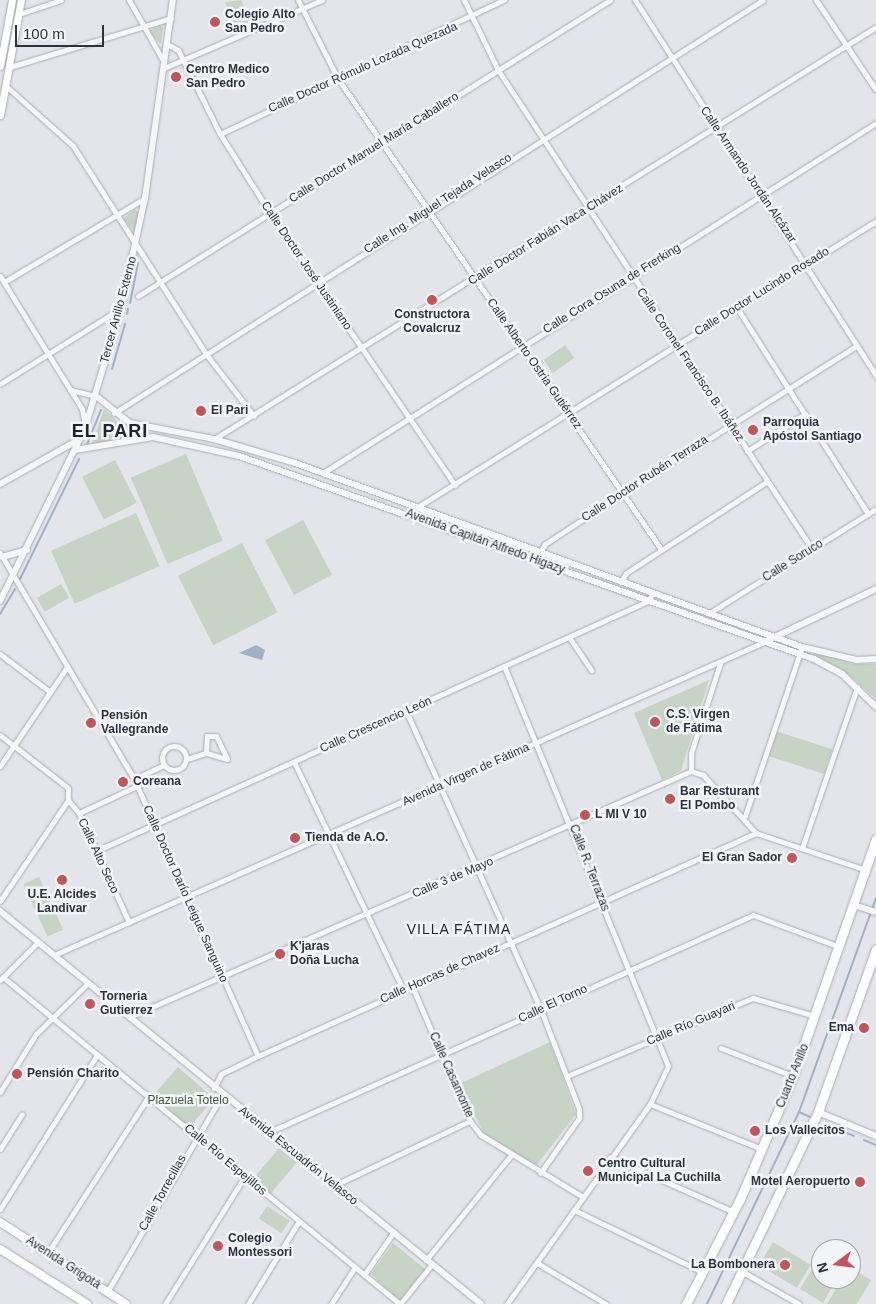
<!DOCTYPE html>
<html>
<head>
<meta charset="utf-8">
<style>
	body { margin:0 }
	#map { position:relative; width:876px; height:1304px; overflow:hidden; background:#e3e5ea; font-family:Helvetica,sans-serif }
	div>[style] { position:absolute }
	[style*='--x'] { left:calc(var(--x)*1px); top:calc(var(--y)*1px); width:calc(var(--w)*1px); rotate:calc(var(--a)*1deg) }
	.green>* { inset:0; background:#c7d3c5; transform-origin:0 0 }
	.water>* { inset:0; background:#a2b0c6 }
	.stream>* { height:2px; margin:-1px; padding:0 1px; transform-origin:1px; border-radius:1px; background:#a2b0c6 }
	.roads { filter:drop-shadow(0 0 1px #a9acb4) drop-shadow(0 0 1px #a9acb4) }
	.minor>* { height:5px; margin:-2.5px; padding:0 2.5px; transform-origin:2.5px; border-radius:2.5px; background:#f6f6f9 }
	.minor>.ring { margin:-2.5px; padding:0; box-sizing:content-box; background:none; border:5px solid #f6f6f9; border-radius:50% }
	.tertiary>* { height:6px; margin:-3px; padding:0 3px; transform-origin:3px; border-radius:3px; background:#f6f6f9 }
	.secondary>* { height:7px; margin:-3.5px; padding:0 3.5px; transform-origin:3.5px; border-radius:3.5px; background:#fff }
	.primary>* { height:8px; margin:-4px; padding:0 4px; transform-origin:4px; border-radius:4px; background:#fff }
	.trunk>* { height:9px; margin:-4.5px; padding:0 4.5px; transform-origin:4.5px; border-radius:4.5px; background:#fff }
	.dots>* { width:14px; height:14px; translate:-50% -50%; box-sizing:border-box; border:2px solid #f3f4f7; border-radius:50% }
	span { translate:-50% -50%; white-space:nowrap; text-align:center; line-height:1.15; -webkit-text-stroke:5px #f3f4f7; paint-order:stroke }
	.poi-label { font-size:12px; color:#2d3241; font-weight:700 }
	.left { translate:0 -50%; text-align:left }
	.right { translate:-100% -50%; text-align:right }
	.street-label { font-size:12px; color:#2d3241 }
	.park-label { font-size:12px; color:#3e5b3b }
	.neighbourhood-label { font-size:14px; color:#1f2332; letter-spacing:1px }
	.district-label { font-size:18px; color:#1f2332; font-weight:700; letter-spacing:1px }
	.north { position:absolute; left:811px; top:1239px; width:50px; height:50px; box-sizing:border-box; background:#f3f4f7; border:1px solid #a4a6ae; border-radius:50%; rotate:255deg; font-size:14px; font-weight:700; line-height:20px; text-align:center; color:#2d3241 }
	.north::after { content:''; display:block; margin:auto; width:18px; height:22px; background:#c25559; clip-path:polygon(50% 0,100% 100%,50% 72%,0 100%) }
	.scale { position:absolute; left:15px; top:25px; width:89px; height:22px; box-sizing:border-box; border:2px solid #2d3241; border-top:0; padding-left:6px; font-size:15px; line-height:18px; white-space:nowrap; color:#2d3241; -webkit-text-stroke:4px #f3f4f7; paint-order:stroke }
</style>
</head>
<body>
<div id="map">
	<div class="green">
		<div style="clip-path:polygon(241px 0,251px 21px,236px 27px,225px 2px)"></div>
		<div style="clip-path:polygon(160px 25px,163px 27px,161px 44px,149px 31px)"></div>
		<div style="clip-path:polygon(135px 209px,139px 214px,135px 232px,123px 219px)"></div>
		<div style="left:565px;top:345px;width:16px;height:26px;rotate:55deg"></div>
		<div style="clip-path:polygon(104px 409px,118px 422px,145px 435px,92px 444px)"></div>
		<div style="left:186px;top:454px;width:94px;height:60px;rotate:67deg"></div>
		<div style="left:115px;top:460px;width:48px;height:37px;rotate:63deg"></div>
		<div style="left:136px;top:513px;width:58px;height:93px;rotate:66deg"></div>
		<div style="left:303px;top:520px;width:62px;height:43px;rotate:62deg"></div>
		<div style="left:242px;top:543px;width:78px;height:72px;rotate:63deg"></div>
		<div style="left:61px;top:584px;width:16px;height:28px;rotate:60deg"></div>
		<div style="clip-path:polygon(802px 647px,853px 664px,876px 664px,876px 699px,849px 675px)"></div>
		<div style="clip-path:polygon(709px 680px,681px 771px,662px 780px,634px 713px)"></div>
		<div style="left:776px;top:731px;width:59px;height:26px;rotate:18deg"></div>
		<div style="left:39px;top:877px;width:27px;height:17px;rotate:66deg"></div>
		<div style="left:52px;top:905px;width:27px;height:17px;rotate:66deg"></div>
		<div style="clip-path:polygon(550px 1042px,576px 1114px,536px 1166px,485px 1135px,459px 1084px)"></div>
		<div style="left:178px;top:1067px;width:48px;height:41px;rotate:41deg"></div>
		<div style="left:279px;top:1148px;width:23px;height:41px;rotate:40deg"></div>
		<div style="left:267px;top:1206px;width:27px;height:15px;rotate:33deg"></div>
		<div style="left:773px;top:1242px;width:44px;height:27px;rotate:31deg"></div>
		<div style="clip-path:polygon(393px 1243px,425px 1269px,400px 1301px,371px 1274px)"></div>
		<div style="clip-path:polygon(821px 1254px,821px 1279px,837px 1279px,823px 1303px,800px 1289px)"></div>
		<div style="clip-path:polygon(851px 1268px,871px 1280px,857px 1304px,827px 1304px,842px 1279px,851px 1279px)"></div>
	</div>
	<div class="water">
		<div style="clip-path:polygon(256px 645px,265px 650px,262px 660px,239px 653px)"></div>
	</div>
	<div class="stream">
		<div style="--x:130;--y:303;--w:41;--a:-78.7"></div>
		<div style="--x:127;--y:314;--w:5;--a:-79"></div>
		<div style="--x:112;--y:369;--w:47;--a:-73.9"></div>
		<div style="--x:86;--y:447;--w:40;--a:-68"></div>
		<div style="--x:20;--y:579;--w:134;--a:-63.8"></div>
		<div style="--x:0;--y:614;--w:29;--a:-59"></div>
		<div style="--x:799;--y:1112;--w:12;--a:24"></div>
		<div style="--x:828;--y:1125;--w:28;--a:23"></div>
		<div style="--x:864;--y:1140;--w:13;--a:23"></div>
		<div style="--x:707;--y:1304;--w:213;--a:-64.4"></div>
		<div style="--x:799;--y:1112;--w:227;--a:-70.2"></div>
	</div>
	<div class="roads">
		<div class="minor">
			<div style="--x:129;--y:0;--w:71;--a:60.6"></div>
			<div style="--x:298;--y:0;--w:89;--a:63.1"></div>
			<div style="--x:338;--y:79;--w:570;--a:55.5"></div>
			<div style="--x:464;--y:0;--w:78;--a:64.1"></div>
			<div style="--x:498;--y:70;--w:573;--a:56.75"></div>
			<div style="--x:635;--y:0;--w:447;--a:57.3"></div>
			<div style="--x:816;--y:0;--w:108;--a:56.3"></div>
			<div style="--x:19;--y:14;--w:44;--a:-18.4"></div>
			<div style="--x:167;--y:44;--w:13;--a:29"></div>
			<div style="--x:178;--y:50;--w:94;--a:63.4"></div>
			<div style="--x:220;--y:134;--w:93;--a:57.7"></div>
			<div style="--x:270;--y:213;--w:329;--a:55.8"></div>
			<div style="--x:10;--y:67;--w:168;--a:-16.9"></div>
			<div style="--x:164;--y:68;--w:172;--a:-23.3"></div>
			<div style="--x:6;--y:86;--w:90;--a:41.8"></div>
			<div style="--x:73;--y:146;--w:247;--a:57.4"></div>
			<div style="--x:206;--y:354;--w:78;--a:52.3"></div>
			<div style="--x:220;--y:134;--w:314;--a:-25.3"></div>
			<div style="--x:0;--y:276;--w:156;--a:58.3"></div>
			<div style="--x:82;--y:409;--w:15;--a:79"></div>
			<div style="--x:4;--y:282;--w:164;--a:-30.8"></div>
			<div style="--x:138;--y:296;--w:557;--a:-32.09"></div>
			<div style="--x:737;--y:308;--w:244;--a:57.5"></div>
			<div style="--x:0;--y:384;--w:143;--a:-32.1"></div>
			<div style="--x:70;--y:390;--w:27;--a:13"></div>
			<div style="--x:114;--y:413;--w:769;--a:-32.47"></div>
			<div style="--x:214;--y:439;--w:780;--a:-31.9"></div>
			<div style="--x:747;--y:451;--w:69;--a:-32.5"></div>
			<div style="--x:323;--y:473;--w:654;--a:-32.33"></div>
			<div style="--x:419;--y:506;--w:539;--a:-31.95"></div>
			<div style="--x:540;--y:552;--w:9;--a:-58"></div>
			<div style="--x:545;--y:544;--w:93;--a:-33.2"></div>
			<div style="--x:623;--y:493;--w:275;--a:-32.2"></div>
			<div style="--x:0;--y:553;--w:263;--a:59.3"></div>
			<div style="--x:134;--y:779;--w:303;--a:65.9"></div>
			<div style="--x:621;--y:582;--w:10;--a:-61"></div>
			<div style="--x:626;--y:573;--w:167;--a:-33"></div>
			<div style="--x:711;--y:612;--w:195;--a:-32"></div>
			<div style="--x:569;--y:637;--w:40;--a:56"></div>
			<div style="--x:0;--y:654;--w:63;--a:37.2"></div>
			<div style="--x:504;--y:666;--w:432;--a:67.7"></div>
			<div style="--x:668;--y:1066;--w:42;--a:115.3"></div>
			<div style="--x:650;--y:1104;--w:246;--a:125.6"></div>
			<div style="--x:406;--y:711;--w:328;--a:65.7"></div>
			<div style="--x:541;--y:1010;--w:106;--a:69"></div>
			<div style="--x:579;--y:1109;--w:9;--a:90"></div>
			<div style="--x:579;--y:1118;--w:67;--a:125.3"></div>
			<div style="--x:0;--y:735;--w:86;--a:37.9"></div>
			<div style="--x:68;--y:788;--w:12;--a:90"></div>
			<div style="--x:68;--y:800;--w:17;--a:50"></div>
			<div style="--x:79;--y:813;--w:120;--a:65.4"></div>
			<div style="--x:207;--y:736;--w:9;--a:0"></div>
			<div style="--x:216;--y:736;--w:25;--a:64"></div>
			<div style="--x:227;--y:759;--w:22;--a:-164"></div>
			<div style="--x:206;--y:753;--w:17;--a:-87"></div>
			<div class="ring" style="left:162px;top:746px;width:19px;height:19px"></div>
			<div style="--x:187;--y:759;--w:20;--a:-18"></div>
			<div style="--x:294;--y:762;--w:253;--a:64.4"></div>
			<div style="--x:0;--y:766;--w:120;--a:-55.9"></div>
			<div style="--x:691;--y:771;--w:18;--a:-90"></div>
			<div style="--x:691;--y:753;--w:94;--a:-72"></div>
			<div style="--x:134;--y:779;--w:33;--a:-25"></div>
			<div style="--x:79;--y:813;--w:64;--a:-25"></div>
			<div style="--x:745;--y:816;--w:178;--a:-71.4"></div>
			<div style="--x:756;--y:833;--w:116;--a:18.6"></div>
			<div style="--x:802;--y:848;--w:170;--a:-71.1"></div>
			<div style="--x:96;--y:851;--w:606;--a:-24.37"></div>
			<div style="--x:648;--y:601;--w:9;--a:-58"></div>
			<div style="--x:0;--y:901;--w:122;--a:-56"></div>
			<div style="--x:54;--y:955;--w:776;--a:-23.79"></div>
			<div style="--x:3;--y:977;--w:514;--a:39.48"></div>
			<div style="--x:0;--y:980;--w:54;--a:-45"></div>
			<div style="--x:412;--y:986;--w:147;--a:66.8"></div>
			<div style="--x:470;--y:1121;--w:18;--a:52"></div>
			<div style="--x:481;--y:1135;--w:119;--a:31.3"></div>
			<div style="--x:129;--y:1017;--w:613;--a:-23.64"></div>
			<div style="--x:691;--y:771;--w:13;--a:18"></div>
			<div style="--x:703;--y:775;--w:79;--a:47.6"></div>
			<div style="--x:721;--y:1048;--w:77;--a:21.3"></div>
			<div style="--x:567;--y:1076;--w:202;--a:-22.8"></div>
			<div style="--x:753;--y:998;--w:65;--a:16.2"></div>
			<div style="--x:214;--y:1088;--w:16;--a:-63"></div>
			<div style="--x:221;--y:1074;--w:41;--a:-25.9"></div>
			<div style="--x:258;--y:1056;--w:546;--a:-24.12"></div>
			<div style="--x:0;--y:1092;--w:68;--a:-58.2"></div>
			<div style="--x:36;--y:1034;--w:71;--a:-44.4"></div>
			<div style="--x:650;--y:1104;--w:121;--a:21.9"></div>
			<div style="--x:269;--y:1132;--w:530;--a:-24.15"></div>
			<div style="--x:753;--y:915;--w:93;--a:20.2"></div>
			<div style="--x:0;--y:1149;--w:41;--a:-57.8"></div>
			<div style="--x:610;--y:1157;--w:136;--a:23.9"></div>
			<div style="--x:335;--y:1185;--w:149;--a:-25.4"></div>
			<div style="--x:0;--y:1209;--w:182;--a:-57.8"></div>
			<div style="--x:574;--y:1210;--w:142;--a:25.8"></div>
			<div style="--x:47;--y:1254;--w:187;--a:-57.2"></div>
			<div style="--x:426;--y:1260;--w:135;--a:-51"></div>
			<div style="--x:537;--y:1263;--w:80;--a:30.7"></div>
			<div style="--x:743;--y:1272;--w:64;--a:29.7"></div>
			<div style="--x:364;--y:1275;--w:51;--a:-55.4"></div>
			<div style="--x:107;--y:1292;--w:228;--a:-59.7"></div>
			<div style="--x:165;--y:1304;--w:151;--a:-58"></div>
			<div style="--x:248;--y:1304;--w:97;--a:-58.4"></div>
			<div style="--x:331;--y:1304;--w:44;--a:-57"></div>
			<div style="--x:400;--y:1304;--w:51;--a:-51.3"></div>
		</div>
		<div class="tertiary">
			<div style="--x:96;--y:396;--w:43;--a:38.5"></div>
			<div style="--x:130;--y:423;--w:86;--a:10.8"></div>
			<div style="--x:214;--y:439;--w:84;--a:16.5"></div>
			<div style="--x:295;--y:463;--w:539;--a:19.95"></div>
			<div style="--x:802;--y:647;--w:57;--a:13.3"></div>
			<div style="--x:857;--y:660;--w:19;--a:-3"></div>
			<div style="--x:75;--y:450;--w:79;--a:-9.5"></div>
			<div style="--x:153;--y:437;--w:88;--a:12.5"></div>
			<div style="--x:239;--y:456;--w:610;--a:19.45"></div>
			<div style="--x:814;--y:659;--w:32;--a:28"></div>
			<div style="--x:842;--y:674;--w:47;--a:44.1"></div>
			<div style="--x:0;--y:484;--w:92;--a:-29.4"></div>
			<div style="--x:2;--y:557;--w:26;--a:-16"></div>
			<div style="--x:0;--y:601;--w:193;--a:-63.8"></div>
			<div style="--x:85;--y:428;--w:125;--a:-73.3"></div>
			<div style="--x:121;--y:308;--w:113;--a:-77.7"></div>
			<div style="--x:145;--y:198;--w:200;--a:-82"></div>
			<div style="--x:764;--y:642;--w:124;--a:-25.3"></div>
			<div style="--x:854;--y:905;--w:23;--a:18"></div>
			<div style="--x:0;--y:911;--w:621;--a:39.25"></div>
			<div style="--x:818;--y:1112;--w:63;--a:22.5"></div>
		</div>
		<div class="secondary">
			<div style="--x:0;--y:66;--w:67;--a:-79.7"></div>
			<div style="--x:0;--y:115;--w:117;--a:-79.7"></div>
		</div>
		<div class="primary">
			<div style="--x:0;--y:1222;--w:150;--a:33.1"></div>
			<div style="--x:0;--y:1249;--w:103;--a:32.3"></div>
		</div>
		<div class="trunk">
			<div style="--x:686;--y:1304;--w:118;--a:-62.8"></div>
			<div style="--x:740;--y:1199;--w:134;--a:-66.7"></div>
			<div style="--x:793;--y:1076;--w:251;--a:-70.7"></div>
			<div style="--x:726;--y:1304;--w:213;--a:-64.4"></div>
			<div style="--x:818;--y:1112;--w:173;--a:-70.4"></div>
		</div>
	</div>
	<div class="dots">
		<div style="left:215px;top:22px;background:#c25559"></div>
		<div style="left:176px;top:77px;background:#c25559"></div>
		<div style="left:432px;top:300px;background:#c25559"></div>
		<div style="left:201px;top:411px;background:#c25559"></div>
		<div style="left:753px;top:430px;background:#c25559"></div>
		<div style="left:655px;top:722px;background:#c25559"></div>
		<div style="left:91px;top:723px;background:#c25559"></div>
		<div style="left:123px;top:782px;background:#c25559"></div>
		<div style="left:670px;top:799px;background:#c25559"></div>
		<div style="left:585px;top:815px;background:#c25559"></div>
		<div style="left:295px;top:838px;background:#c25559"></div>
		<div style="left:792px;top:858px;background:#c25559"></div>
		<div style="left:62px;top:880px;background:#c25559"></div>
		<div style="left:280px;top:954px;background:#c25559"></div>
		<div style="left:90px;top:1004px;background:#c25559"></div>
		<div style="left:864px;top:1028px;background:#c25559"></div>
		<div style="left:17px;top:1074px;background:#c25559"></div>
		<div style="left:755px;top:1131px;background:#c25559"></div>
		<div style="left:588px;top:1171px;background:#c25559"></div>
		<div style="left:860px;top:1182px;background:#c25559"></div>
		<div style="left:218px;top:1246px;background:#c25559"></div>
		<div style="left:785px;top:1265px;background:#c25559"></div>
	</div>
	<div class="poi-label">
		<span class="left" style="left:225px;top:22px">Colegio Alto<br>San Pedro</span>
		<span class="left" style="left:186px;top:77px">Centro Medico<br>San Pedro</span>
		<span style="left:432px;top:322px">Constructora<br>Covalcruz</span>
		<span class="left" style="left:211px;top:411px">El Pari</span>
		<span class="left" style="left:763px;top:430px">Parroquia<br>Apóstol Santiago</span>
		<span class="left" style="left:666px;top:722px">C.S. Virgen<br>de Fátima</span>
		<span class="left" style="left:101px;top:723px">Pensión<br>Vallegrande</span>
		<span class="left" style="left:133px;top:782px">Coreana</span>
		<span class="left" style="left:680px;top:799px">Bar Resturant<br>El Pombo</span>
		<span class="left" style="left:595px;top:815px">L MI V 10</span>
		<span class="left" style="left:305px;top:838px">Tienda de A.O.</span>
		<span class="right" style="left:782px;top:858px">El Gran Sador</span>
		<span style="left:62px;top:902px">U.E. Alcides<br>Landivar</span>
		<span class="left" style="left:290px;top:954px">K'jaras<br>Doña Lucha</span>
		<span class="left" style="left:100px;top:1004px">Torneria<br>Gutierrez</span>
		<span class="right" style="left:854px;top:1028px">Ema</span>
		<span class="left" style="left:27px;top:1074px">Pensión Charito</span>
		<span class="left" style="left:765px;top:1131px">Los Vallecitos</span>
		<span class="left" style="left:598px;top:1171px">Centro Cultural<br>Municipal La Cuchilla</span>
		<span class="right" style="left:850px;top:1182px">Motel Aeropuerto</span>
		<span class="left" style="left:228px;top:1246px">Colegio<br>Montessori</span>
		<span class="right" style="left:775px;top:1265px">La Bombonera</span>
	</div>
	<div class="street-label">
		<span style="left:363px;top:68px;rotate:-24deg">Calle Doctor Rómulo Lozada Quezada</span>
		<span style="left:374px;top:148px;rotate:-32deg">Calle Doctor Manuel María Caballero</span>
		<span style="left:748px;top:175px;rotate:56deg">Calle Armando Jordán Alcázar</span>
		<span style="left:438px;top:204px;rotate:-33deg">Calle Ing. Miguel Tejada Velasco</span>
		<span style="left:546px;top:235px;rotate:-32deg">Calle Doctor Fabián Vaca Chávez</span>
		<span style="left:306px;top:266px;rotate:56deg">Calle Doctor José Justiniano</span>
		<span style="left:612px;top:289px;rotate:-32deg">Calle Cora Osuna de Frerking</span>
		<span style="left:762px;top:292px;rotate:-32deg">Calle Doctor Lucindo Rosado</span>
		<span style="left:119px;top:310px;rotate:-75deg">Tercer Anillo Externo</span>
		<span style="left:534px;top:364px;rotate:55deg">Calle Alberto Ostria Gutiérrez</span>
		<span style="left:690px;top:365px;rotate:56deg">Calle Coronel Francisco B. Ibáñez</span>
		<span style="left:645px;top:479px;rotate:-33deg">Calle Doctor Rubén Terraza</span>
		<span style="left:485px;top:542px;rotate:20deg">Avenida Capitán Alfredo Higazy</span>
		<span style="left:793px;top:561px;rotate:-32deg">Calle Soruco</span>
		<span style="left:376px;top:725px;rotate:-24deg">Calle Crescencio León</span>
		<span style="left:466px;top:775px;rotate:-24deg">Avenida Virgen de Fátima</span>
		<span style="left:98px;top:856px;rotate:65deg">Calle Alto Seco</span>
		<span style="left:589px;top:868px;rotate:69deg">Calle R. Terrazas</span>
		<span style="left:453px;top:878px;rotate:-23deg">Calle 3 de Mayo</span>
		<span style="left:185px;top:894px;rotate:66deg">Calle Doctor Darío Leigue Sanguino</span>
		<span style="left:440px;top:974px;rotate:-24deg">Calle Horcas de Chavez</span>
		<span style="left:553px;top:1004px;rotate:-25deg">Calle El Torno</span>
		<span style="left:691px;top:1024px;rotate:-23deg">Calle Río Guayari</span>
		<span style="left:451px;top:1075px;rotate:66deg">Calle Casamonte</span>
		<span style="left:793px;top:1076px;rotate:-68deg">Cuarto Anillo</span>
		<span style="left:298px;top:1156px;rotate:39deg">Avenida Escuadrón Velasco</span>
		<span style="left:225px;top:1160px;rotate:40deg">Calle Río Espejillos</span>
		<span style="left:163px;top:1193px;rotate:-61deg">Calle Torrecillas</span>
		<span style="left:63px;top:1263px;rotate:33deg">Avenida Grigotá</span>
	</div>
	<div class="park-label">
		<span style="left:188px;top:1101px">Plazuela Totelo</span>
	</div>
	<div class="neighbourhood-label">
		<span style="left:459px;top:929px">VILLA FÁTIMA</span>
	</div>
	<div class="district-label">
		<span style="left:110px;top:431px">EL PARI</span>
	</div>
	<div class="north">N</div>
	<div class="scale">100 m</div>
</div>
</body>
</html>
